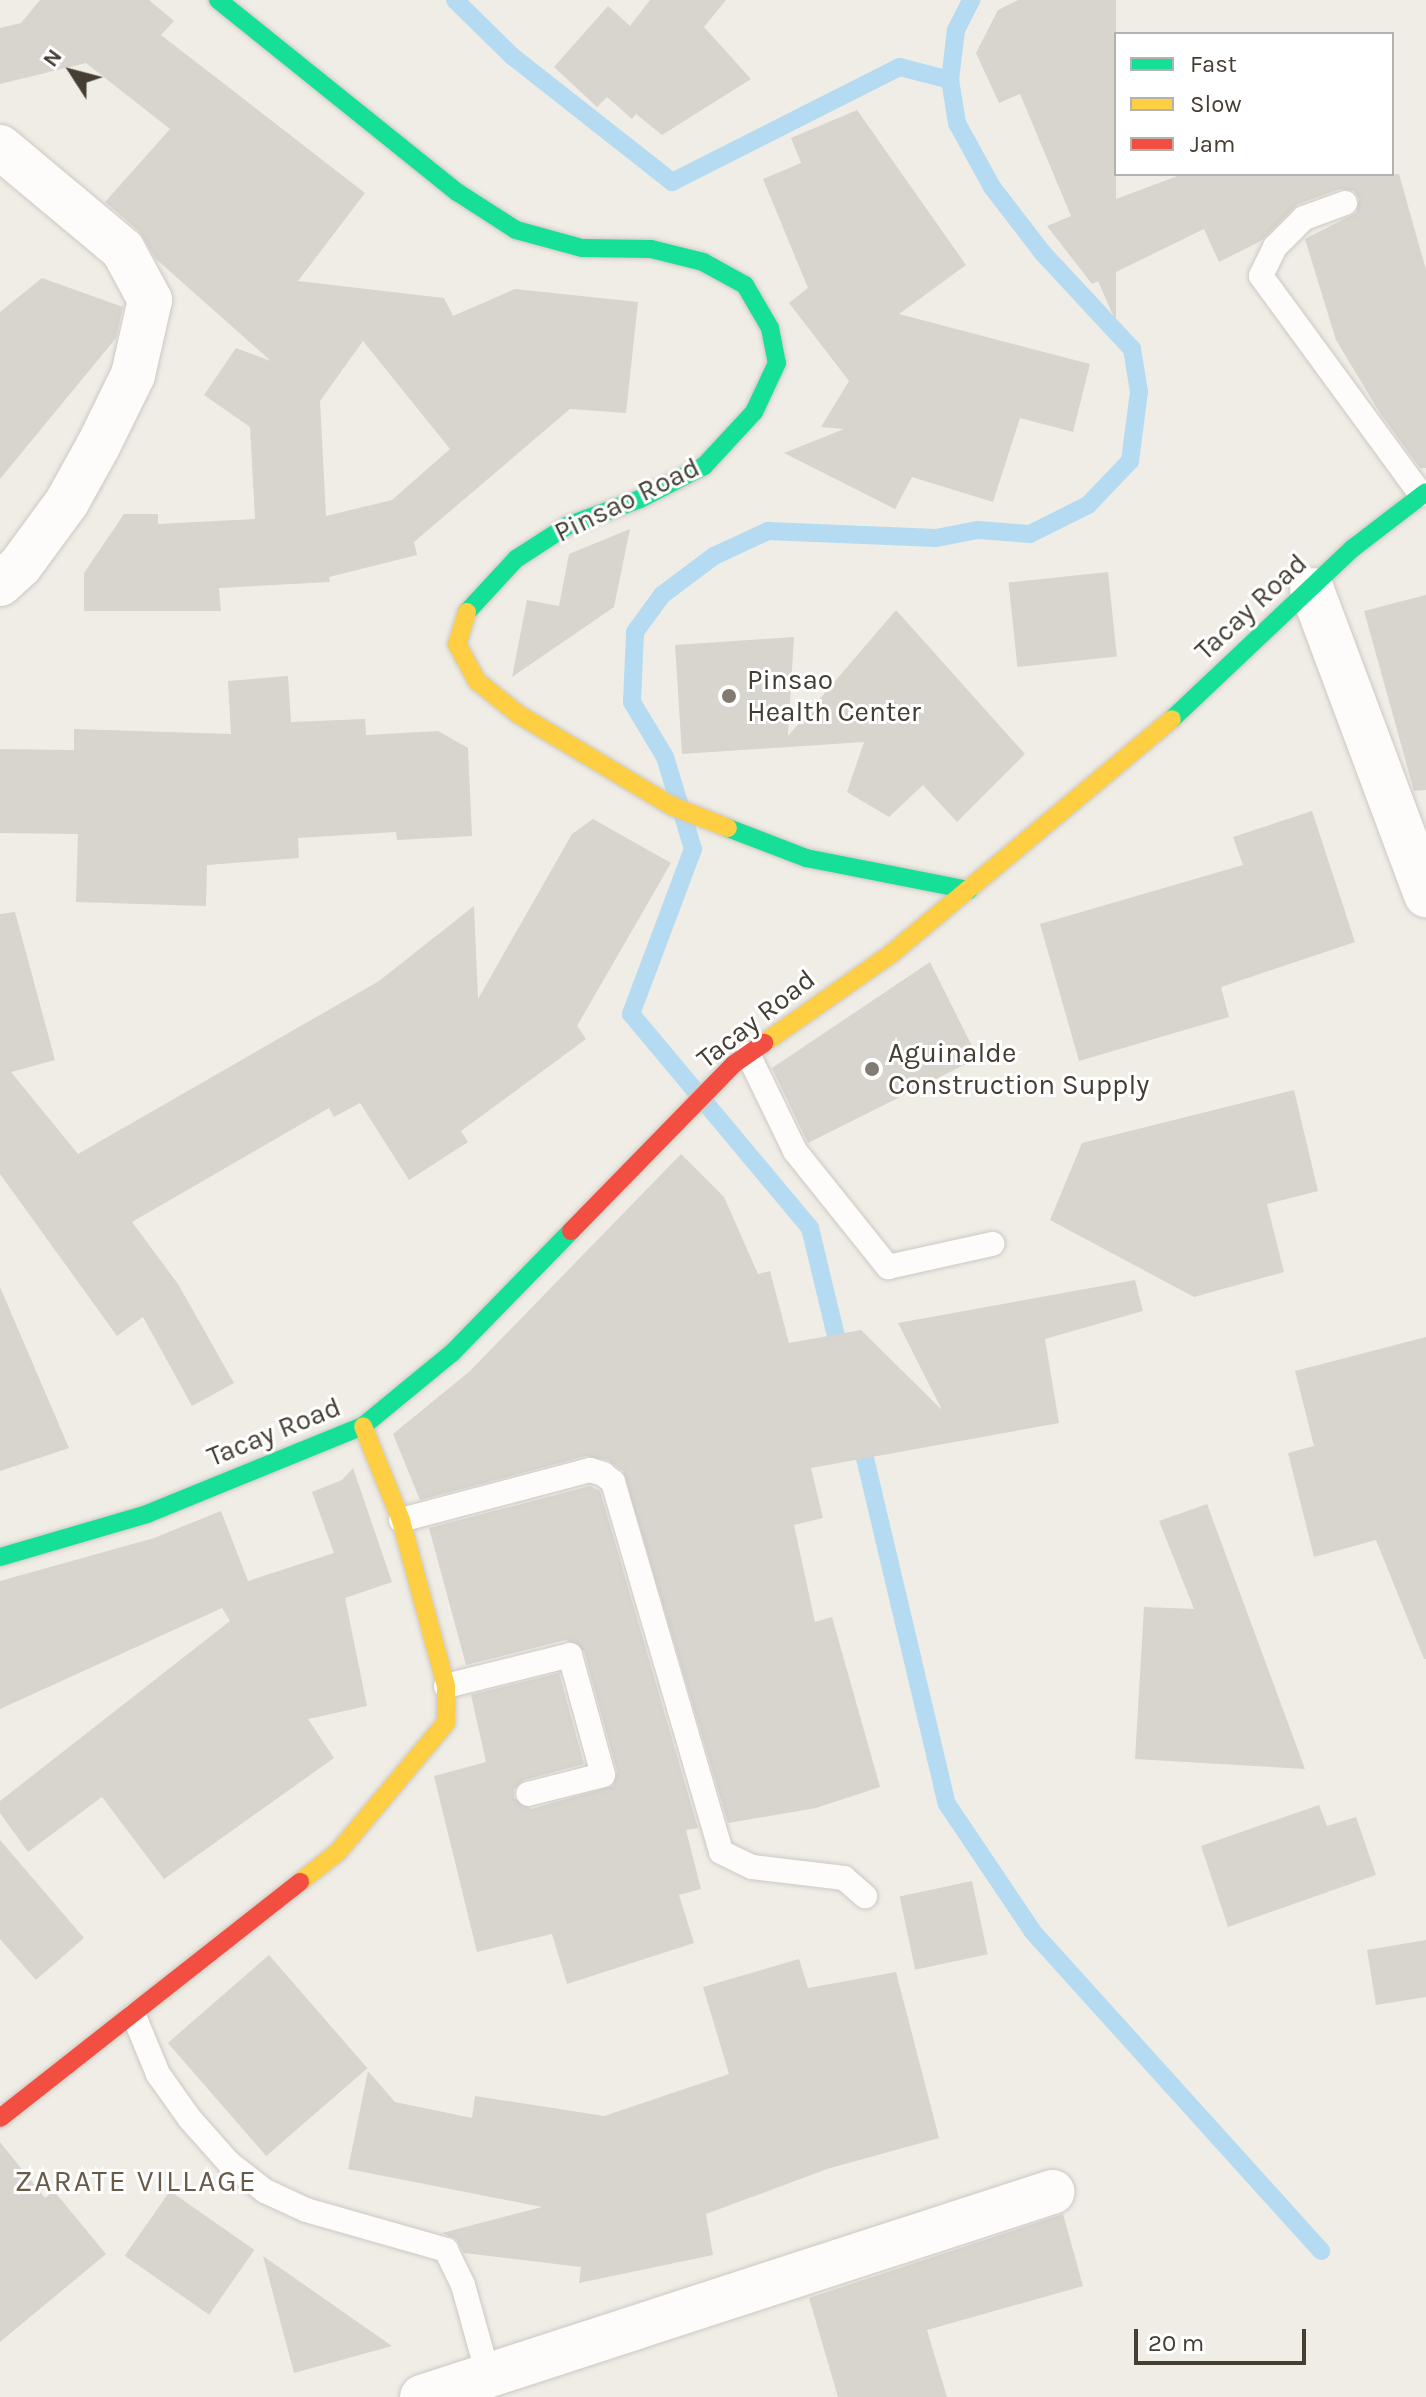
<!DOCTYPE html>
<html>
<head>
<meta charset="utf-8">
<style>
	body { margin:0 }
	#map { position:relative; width:1426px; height:2397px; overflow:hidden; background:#f0ede6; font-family:Karla,sans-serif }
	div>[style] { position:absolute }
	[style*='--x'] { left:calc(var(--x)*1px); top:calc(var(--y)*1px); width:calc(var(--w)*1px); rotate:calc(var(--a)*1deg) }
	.stream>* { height:18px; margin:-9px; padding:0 9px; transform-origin:9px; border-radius:9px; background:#b4dbf1 }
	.building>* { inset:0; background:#d8d4ce; transform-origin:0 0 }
	.roads { filter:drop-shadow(0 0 2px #ccc9c2) drop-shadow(0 0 2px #ccc9c2) }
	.lane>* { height:24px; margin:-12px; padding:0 12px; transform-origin:12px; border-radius:12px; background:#fdfcfb }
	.street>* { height:44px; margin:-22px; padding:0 22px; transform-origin:22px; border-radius:22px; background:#fdfcfb }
	.fast>* { height:18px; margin:-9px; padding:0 9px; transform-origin:9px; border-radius:9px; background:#16e098 }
	.slow>* { height:18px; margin:-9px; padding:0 9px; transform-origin:9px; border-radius:9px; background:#ffcf43 }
	.jam>* { height:18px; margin:-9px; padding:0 9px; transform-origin:9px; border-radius:9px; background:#f24e42 }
	.dots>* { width:22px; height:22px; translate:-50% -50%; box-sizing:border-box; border:4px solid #fff; border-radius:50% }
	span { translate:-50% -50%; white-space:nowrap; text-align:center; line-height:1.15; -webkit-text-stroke:6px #fff; paint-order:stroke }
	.street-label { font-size:28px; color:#453e33 }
	.poi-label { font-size:28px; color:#453e33 }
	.left { translate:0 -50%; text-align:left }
	.neighbourhood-label { font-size:30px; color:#695b49; letter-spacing:2px }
	.legend { position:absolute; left:1114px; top:32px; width:280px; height:144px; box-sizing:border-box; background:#fff; border:2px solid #b5b2ad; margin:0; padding:10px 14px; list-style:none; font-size:24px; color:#453e33 }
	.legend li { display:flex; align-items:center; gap:16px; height:40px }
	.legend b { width:40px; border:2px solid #b5b2ad }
	.north { position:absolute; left:32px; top:32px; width:80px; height:80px; -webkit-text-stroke:6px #fff; paint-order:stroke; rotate:306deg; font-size:22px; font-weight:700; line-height:32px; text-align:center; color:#453e33 }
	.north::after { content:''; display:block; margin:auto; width:28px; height:36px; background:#453e33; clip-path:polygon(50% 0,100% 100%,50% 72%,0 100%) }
	.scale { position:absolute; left:1134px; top:2329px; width:172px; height:36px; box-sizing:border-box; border:4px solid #453e33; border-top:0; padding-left:10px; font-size:24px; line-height:28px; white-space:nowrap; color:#453e33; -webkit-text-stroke:6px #fff; paint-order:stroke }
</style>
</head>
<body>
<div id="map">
	<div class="stream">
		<div style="--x:455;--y:0;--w:80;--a:44.5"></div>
		<div style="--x:512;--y:56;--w:204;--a:38.2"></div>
		<div style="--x:672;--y:182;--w:255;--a:-26.8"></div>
		<div style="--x:900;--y:67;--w:52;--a:14.6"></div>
		<div style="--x:841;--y:1357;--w:133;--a:-103.5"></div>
		<div style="--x:810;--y:1228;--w:279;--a:-129.9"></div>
		<div style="--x:631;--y:1014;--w:176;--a:-69.4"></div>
		<div style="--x:693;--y:849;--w:96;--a:-106.9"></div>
		<div style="--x:665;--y:757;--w:64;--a:-121"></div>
		<div style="--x:632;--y:702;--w:70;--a:-87.5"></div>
		<div style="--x:635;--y:632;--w:46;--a:-53.9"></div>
		<div style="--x:662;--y:595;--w:65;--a:-36.9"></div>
		<div style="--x:714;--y:556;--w:60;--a:-24.8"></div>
		<div style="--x:768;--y:531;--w:168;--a:2.4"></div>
		<div style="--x:936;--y:538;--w:43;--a:-10.8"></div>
		<div style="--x:978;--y:530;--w:52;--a:4.4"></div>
		<div style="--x:1030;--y:534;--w:65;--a:-26.6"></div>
		<div style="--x:1088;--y:505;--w:61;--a:-46.3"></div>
		<div style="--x:1130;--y:461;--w:70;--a:-82.6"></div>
		<div style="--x:1139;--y:392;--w:44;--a:-99.2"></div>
		<div style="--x:1132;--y:349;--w:132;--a:-132.9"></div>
		<div style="--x:1042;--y:252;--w:82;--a:-127.6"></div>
		<div style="--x:992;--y:187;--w:73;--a:-118.7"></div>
		<div style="--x:957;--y:123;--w:44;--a:-99.2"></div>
		<div style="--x:950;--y:80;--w:50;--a:-83.2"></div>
		<div style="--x:956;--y:30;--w:34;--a:-63"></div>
		<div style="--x:860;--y:1437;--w:377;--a:76.7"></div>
		<div style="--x:947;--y:1804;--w:154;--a:56.1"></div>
		<div style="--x:1033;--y:1932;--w:430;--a:47.9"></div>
	</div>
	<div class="building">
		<div style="clip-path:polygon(evenodd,40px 0,149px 0,174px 21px,161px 35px,365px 193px,298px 281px,444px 298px,453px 316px,515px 289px,638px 302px,626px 413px,570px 409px,414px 542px,417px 555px,329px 577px,330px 582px,219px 588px,221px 611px,84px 611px,84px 573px,124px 514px,158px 514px,158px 524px,255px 519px,250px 427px,204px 395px,236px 348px,271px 361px,156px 259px,139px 231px,105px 202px,170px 129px,86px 63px,0 84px,0 28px,21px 23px,40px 0,363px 341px,450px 449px,392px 500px,326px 516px,320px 401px,363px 341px)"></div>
		<div style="clip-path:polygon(650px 0,726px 0,704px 27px,751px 79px,662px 135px,636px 114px,632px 119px,607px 97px,597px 107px,554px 67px,608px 6px,630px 26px)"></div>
		<div style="clip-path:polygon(1018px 0,1116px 0,1116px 199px,1183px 174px,1399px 174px,1426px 270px,1426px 468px,1420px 468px,1380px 413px,1336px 340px,1305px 239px,1356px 213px,1359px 199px,1354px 191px,1340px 189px,1298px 204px,1261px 241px,1219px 262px,1204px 229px,1116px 272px,1116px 322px,1098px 281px,1092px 284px,1047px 226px,1071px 216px,1020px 94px,999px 103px,976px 53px,998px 10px)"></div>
		<div style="clip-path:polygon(857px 110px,966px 265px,899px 314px,1090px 364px,1073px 432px,1020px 418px,993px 502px,912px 477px,895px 509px,784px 453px,844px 429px,821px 427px,849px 381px,789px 303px,808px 288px,763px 179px,801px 163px,791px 138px)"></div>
		<div style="clip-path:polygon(42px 278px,123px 307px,116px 338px,0 479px,0 312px)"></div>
		<div style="clip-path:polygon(630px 529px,614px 607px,512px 677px,527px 600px,559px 606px,569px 554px)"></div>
		<div style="left:1108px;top:572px;width:85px;height:100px;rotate:84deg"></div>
		<div style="clip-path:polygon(1426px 595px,1426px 790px,1414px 791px,1364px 611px)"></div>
		<div style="clip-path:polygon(896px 610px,1025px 754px,957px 822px,923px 785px,889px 817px,847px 792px,864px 742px,682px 754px,675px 645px,794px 637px,788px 736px)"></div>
		<div style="clip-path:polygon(288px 676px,291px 722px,365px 719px,366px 735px,438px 731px,468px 748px,472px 836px,397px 840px,396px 832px,298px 838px,299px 858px,207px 865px,206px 906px,76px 902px,78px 834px,0 833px,0 749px,74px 750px,74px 729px,231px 734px,228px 681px)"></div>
		<div style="clip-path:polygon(1312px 811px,1355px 942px,1221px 987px,1229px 1017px,1079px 1061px,1040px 924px,1243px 865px,1233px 837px)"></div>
		<div style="clip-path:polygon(593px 819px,671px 863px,577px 1026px,586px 1039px,461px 1131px,468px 1142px,409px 1180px,360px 1103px,334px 1117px,329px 1108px,132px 1222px,178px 1284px,234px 1383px,192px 1406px,143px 1317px,117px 1336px,0 1174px,0 914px,15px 912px,55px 1060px,11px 1072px,78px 1154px,379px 981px,474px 906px,478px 999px,572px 834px)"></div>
		<div style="clip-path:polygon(930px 962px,978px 1058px,808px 1143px,772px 1068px)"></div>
		<div style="clip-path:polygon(1294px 1090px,1318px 1191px,1267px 1204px,1284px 1272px,1194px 1297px,1050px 1220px,1082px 1143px)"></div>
		<div style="clip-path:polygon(681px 1154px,724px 1197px,758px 1274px,770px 1271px,789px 1343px,861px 1330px,942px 1410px,898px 1323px,1135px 1280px,1143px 1311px,1045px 1339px,1059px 1423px,811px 1468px,823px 1518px,794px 1525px,815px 1622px,832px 1617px,880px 1787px,816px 1808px,728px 1823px,623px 1471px,607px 1460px,586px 1456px,420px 1500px,393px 1434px,470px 1371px)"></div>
		<div style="clip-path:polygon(0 1287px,69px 1448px,0 1471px)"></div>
		<div style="clip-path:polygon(1426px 1337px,1426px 1659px,1424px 1659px,1376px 1540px,1314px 1557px,1288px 1453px,1314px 1446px,1295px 1371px)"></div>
		<div style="clip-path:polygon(353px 1468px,392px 1582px,345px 1598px,367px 1706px,308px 1719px,334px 1758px,164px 1879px,102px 1797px,28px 1852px,0 1813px,0 1801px,230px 1621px,222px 1608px,0 1709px,0 1581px,154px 1538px,221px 1511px,248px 1581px,334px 1553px,312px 1492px,342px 1480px)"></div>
		<div style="clip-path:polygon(590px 1486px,600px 1491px,698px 1828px,686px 1830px,701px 1889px,679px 1895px,694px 1943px,567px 1984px,552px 1934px,477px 1952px,434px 1776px,486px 1762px,471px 1695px,559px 1673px,584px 1764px,524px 1780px,514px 1789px,514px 1798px,531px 1809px,613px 1786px,617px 1771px,584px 1651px,566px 1640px,466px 1665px,429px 1528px)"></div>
		<div style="clip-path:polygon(1207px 1504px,1305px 1769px,1135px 1759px,1144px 1607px,1194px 1609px,1159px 1521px)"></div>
		<div style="clip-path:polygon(1319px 1805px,1327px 1826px,1356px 1817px,1376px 1875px,1228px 1927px,1201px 1846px)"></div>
		<div style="clip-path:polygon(0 1840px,84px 1938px,36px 1980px,0 1939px)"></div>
		<div style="left:972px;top:1881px;width:75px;height:74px;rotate:78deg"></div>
		<div style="clip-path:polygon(1426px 1940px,1426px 1997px,1376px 2005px,1367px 1950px)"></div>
		<div style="left:269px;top:1955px;width:150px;height:134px;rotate:49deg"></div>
		<div style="clip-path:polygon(799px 1959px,808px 1988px,896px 1972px,939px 2138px,827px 2169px,706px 2214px,713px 2255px,579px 2283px,581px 2267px,464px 2253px,456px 2239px,442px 2233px,542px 2207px,348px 2169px,368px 2071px,395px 2102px,472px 2118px,475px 2096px,604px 2116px,729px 2074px,703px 1987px)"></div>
		<div style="clip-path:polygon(0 2142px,45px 2198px,54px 2191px,106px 2254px,0 2342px)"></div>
		<div style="left:170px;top:2191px;width:103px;height:79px;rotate:35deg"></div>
		<div style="clip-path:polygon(1063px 2214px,1083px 2286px,927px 2330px,947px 2397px,838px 2397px,809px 2298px)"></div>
		<div style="clip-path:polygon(263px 2256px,392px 2346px,294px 2373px)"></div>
	</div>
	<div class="roads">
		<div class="lane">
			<div style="--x:1345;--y:203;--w:44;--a:159.9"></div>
			<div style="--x:1304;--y:218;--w:41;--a:135"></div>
			<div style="--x:1275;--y:247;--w:32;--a:116"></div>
			<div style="--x:1261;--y:276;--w:271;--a:53.8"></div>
			<div style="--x:748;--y:1054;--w:108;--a:64.1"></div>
			<div style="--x:795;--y:1151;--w:149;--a:51.3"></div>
			<div style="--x:888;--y:1267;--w:107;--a:-12.5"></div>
			<div style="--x:401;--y:1520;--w:196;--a:-14.8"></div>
			<div style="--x:590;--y:1470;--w:14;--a:17"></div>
			<div style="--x:603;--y:1474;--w:13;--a:39"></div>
			<div style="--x:613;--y:1482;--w:385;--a:73.7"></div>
			<div style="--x:721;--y:1852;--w:34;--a:26"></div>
			<div style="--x:752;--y:1867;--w:93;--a:6.8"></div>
			<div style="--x:844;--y:1878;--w:28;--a:41"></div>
			<div style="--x:446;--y:1686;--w:128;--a:-14"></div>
			<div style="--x:570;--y:1655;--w:124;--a:74.6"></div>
			<div style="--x:603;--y:1775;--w:77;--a:165.8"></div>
			<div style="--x:134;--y:2016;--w:63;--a:67.5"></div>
			<div style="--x:158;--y:2074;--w:55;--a:54.6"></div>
			<div style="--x:190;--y:2119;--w:59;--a:48.4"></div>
			<div style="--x:229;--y:2163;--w:46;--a:37.9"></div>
			<div style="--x:265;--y:2191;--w:45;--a:24.9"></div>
			<div style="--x:306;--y:2210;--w:146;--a:15.9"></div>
			<div style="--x:446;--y:2250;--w:39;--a:64"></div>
			<div style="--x:463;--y:2285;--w:97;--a:74.4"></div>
		</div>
		<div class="street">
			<div style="--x:0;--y:147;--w:160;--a:39.9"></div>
			<div style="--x:123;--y:250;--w:57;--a:61.6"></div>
			<div style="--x:150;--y:300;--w:77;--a:102.8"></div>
			<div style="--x:133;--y:375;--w:79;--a:116.2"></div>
			<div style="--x:98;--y:446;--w:64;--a:119"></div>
			<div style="--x:67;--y:502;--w:79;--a:126.3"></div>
			<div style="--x:20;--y:566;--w:27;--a:138"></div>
			<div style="--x:1312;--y:590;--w:326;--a:69.5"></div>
			<div style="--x:422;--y:2397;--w:663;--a:-18.02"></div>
		</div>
		<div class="fast">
			<div style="--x:218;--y:0;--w:307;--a:38.8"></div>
			<div style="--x:457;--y:192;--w:70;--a:32.8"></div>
			<div style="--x:516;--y:230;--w:68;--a:15.3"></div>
			<div style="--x:582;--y:248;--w:69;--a:0.8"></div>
			<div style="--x:651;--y:249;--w:54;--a:14"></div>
			<div style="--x:703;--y:262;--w:48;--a:28.7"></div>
			<div style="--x:745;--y:285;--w:50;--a:59.8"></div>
			<div style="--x:770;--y:328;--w:36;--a:79"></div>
			<div style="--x:777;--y:363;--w:54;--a:115.1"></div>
			<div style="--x:754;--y:412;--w:74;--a:132.8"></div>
			<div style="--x:704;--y:466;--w:72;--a:152.7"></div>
			<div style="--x:640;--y:499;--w:78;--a:159.7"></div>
			<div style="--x:567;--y:526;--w:61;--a:147.1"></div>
			<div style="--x:516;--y:559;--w:72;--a:132.8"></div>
			<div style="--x:1172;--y:719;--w:248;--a:-43.4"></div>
			<div style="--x:1352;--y:549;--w:93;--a:-37.6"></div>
			<div style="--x:728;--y:828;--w:84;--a:21"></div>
			<div style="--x:806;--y:858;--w:166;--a:11.1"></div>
			<div style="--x:0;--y:1557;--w:153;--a:-16.3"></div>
			<div style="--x:147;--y:1514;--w:233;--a:-22.2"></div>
			<div style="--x:363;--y:1426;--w:115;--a:-39.4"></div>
			<div style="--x:452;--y:1353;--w:170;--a:-45.7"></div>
		</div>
		<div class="slow">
			<div style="--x:467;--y:612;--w:34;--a:107"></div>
			<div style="--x:457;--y:644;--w:42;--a:61.6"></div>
			<div style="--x:477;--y:681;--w:53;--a:38.8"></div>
			<div style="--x:518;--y:714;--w:179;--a:30.9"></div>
			<div style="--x:672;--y:806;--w:60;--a:21.4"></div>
			<div style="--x:764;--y:1043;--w:155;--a:-35"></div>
			<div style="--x:891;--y:954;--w:366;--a:-39.9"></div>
			<div style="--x:300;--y:1882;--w:48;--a:-38.3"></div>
			<div style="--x:338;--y:1852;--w:168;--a:-50.1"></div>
			<div style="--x:446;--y:1723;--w:37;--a:-90"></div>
			<div style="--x:446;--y:1686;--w:172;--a:-105.2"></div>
			<div style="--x:401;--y:1520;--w:101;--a:-112"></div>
		</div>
		<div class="jam">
			<div style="--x:571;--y:1231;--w:233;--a:-45.7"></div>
			<div style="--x:734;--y:1064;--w:37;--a:-35"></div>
			<div style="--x:0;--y:2118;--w:382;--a:-38.2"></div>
		</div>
	</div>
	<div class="dots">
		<div style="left:729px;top:696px;background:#817b72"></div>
		<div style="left:872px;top:1069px;background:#817b72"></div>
	</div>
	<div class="street-label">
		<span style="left:627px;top:500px;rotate:-26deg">Pinsao Road</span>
		<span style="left:1251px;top:607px;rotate:-43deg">Tacay Road</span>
		<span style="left:756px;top:1019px;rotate:-38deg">Tacay Road</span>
		<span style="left:274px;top:1432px;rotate:-22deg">Tacay Road</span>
	</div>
	<div class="poi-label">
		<span class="left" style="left:747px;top:696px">Pinsao<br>Health Center</span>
		<span class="left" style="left:888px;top:1069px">Aguinalde<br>Construction Supply</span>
	</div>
	<div class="neighbourhood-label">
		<span style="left:136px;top:2181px">ZARATE VILLAGE</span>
	</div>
	<ul class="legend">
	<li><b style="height:10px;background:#16e098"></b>Fast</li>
	<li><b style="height:10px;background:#ffcf43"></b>Slow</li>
	<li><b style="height:10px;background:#f24e42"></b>Jam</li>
	</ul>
	<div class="north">N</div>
	<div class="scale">20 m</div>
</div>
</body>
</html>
